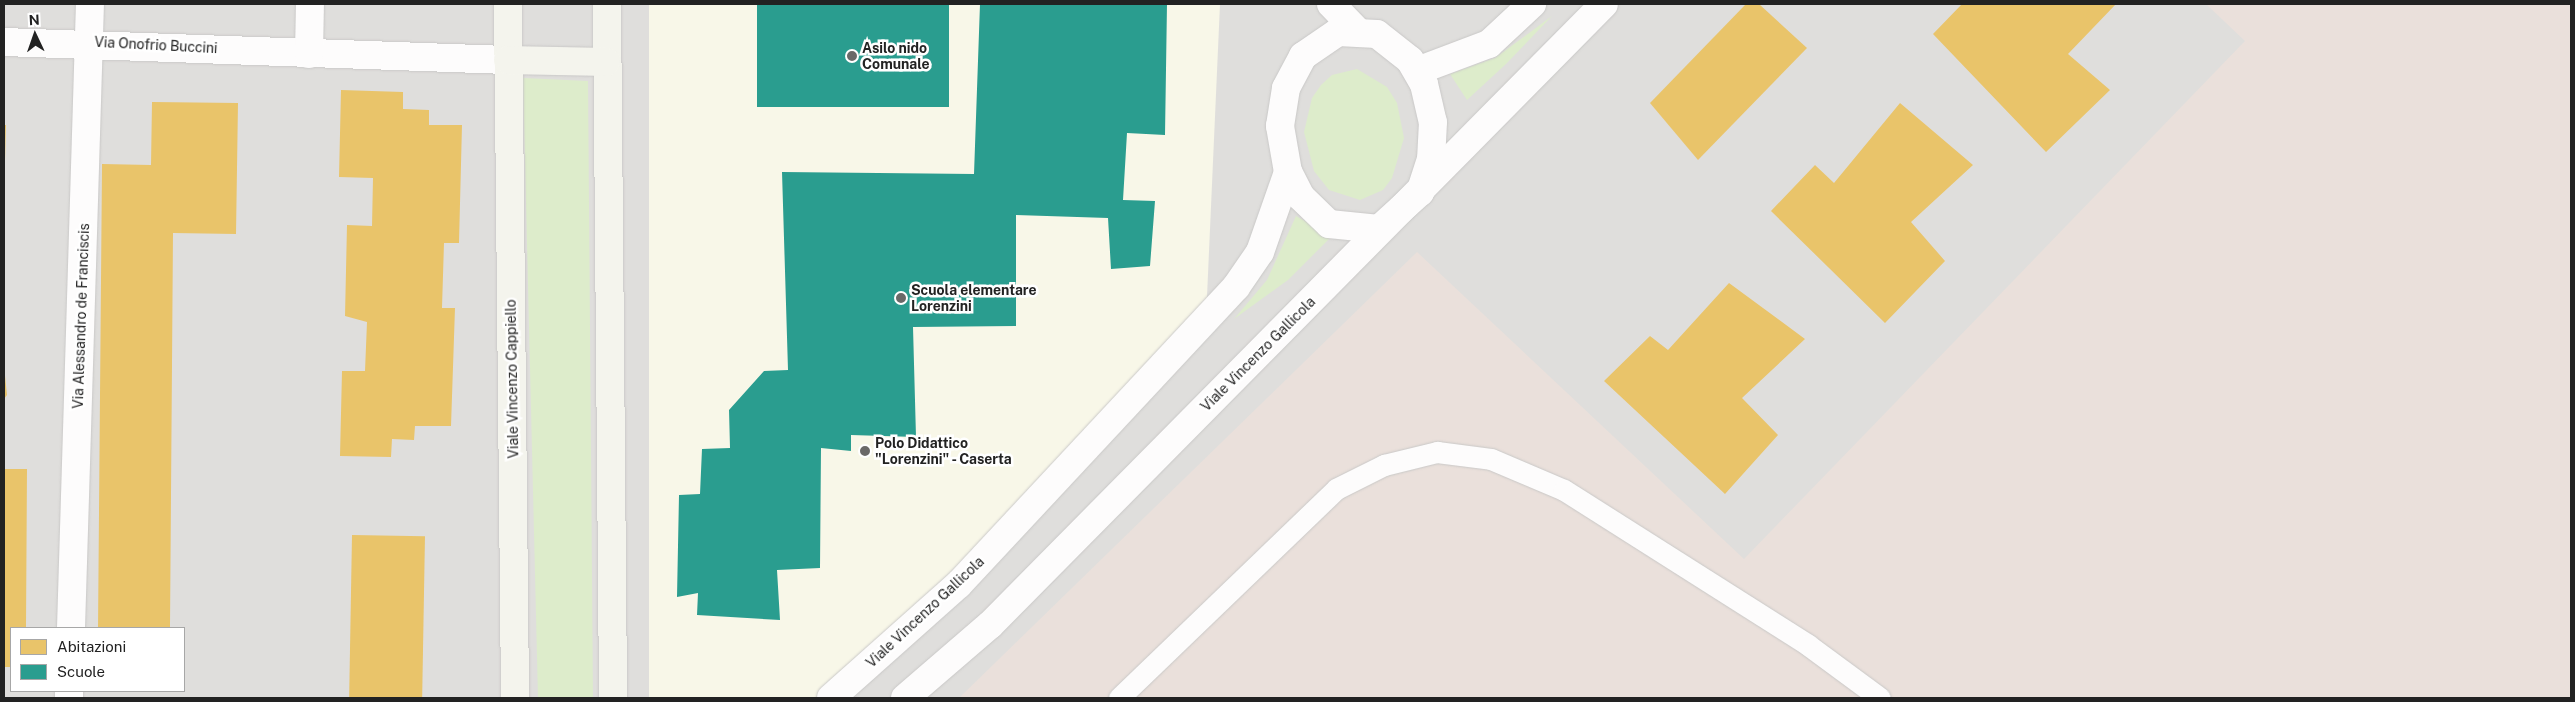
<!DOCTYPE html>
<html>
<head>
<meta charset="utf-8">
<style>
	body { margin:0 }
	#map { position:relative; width:2575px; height:702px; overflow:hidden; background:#f0eeeb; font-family:"Public Sans",sans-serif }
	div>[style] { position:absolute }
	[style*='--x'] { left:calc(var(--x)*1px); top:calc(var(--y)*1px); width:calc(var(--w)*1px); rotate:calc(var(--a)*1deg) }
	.residential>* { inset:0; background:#dfdedc }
	.education>* { inset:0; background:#f8f7e8 }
	.military>* { inset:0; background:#eae0db }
	.grass>* { inset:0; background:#ddeccb }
	.homes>* { inset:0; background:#e9c46a; transform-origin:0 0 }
	.schools>* { inset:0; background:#2a9d8f; transform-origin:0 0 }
	.roads { filter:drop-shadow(0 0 1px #c9c8c7) drop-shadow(0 0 1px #c9c8c7) }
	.lane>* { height:21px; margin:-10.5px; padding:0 10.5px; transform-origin:10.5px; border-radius:10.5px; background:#fdfcfc }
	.street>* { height:28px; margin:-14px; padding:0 14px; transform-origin:14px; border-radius:14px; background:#fdfcfc }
	.secondary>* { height:28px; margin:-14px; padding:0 14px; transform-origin:14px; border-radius:14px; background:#f4f4ed }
	.dots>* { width:14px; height:14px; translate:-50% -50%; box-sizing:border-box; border:2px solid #fff; border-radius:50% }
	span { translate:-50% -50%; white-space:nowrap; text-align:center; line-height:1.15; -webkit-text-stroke:5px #fff; paint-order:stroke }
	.street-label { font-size:14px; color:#222 }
	.poi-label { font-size:14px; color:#222; font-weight:700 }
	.left { translate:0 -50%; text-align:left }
	.frame { position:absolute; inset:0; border:5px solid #222; pointer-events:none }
	.legend { position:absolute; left:10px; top:627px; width:175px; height:65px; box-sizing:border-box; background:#fff; border:1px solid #a7a7a7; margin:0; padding:6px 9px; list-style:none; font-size:15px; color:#222 }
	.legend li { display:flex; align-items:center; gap:10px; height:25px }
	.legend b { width:25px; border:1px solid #a7a7a7 }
	.north { position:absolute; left:10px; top:10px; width:50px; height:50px; -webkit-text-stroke:4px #fff; paint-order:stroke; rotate:357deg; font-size:14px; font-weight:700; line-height:20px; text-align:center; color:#222 }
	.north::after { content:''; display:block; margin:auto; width:18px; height:22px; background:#222; clip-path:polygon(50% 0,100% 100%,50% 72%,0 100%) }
</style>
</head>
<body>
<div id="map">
	<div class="residential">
		<div style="clip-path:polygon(evenodd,4px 4px,2571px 4px,2571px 698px,4px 698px,4px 4px,11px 628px,184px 628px,184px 691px,11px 691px,11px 628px)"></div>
	</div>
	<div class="education">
		<div style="clip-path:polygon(649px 4px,1220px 4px,1206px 319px,831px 698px,649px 698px)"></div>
	</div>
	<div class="military">
		<div style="clip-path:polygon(2206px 4px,2571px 4px,2571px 698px,959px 698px,1417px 252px,1744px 559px,2245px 41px)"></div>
	</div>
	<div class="grass">
		<div style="clip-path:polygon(1552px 16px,1506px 64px,1467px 100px,1450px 74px,1495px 58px)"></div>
		<div style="clip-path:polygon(1357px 69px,1387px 87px,1397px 103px,1404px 138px,1392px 178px,1383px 190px,1360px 200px,1329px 190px,1314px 171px,1304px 132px,1312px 98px,1321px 85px,1332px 75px)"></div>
		<div style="clip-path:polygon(523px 78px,588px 81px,593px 698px,538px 698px)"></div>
		<div style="clip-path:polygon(1296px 216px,1332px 236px,1288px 280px,1234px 319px,1267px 280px)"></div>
	</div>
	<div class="homes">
		<div style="clip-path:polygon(1746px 4px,1759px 4px,1807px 48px,1698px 160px,1650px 103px)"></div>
		<div style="clip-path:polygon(1962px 4px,2116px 4px,2068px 54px,2110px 90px,2046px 152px,1933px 34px)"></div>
		<div style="clip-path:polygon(341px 90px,403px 92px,403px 109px,429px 110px,429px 125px,462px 125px,459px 243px,444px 243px,442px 308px,455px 308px,451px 426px,415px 426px,414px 440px,392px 439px,391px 457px,340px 456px,342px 371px,365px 371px,367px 322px,345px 316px,347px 225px,372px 226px,373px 178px,339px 177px)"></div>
		<div style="clip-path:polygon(152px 102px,238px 103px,236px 234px,173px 233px,170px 628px,98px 628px,102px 164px,151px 165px)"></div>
		<div style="clip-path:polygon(1900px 103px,1973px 165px,1911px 222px,1945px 261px,1885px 323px,1771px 211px,1815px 165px,1834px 183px)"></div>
		<div style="clip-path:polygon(4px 125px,6px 125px,5px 161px,4px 161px)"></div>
		<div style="clip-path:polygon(1729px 283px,1805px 339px,1742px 398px,1778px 435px,1725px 494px,1604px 381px,1650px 336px,1668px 350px)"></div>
		<div style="clip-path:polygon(4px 366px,7px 395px,4px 399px)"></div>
		<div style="clip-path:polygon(4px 469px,27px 469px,26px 628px,11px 628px,11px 667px,4px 667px)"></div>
		<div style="left:352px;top:535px;width:73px;height:163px;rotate:1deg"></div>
	</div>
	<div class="schools">
		<div style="left:757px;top:4px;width:192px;height:103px"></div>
		<div style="clip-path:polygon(980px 4px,1167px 4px,1165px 135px,1127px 133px,1123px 200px,1155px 201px,1150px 266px,1111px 269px,1108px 218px,1016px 215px,1016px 326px,913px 327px,916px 437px,851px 435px,851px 451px,821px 448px,820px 568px,777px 570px,780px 620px,697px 615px,698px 593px,677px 597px,679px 495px,700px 494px,702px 449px,730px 448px,729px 410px,764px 371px,788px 370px,782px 172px,974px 174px)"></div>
	</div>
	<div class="roads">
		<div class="lane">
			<div style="--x:1119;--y:698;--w:301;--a:-43.9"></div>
			<div style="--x:1336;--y:489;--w:54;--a:-26.6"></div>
			<div style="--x:1384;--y:465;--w:55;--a:-13.8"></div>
			<div style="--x:1437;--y:452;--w:54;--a:7.4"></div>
			<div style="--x:1491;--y:459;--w:79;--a:23"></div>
			<div style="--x:1564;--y:490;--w:289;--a:32.4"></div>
			<div style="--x:1808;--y:645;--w:89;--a:36.4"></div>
		</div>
		<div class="street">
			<div style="--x:1331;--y:4;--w:39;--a:46"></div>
			<div style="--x:1338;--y:32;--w:39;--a:3"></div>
			<div style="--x:1377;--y:34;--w:42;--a:38.2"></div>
			<div style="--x:1410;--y:60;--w:28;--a:60"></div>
			<div style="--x:1424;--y:84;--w:39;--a:77"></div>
			<div style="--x:1433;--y:122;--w:37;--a:93"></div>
			<div style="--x:1431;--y:159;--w:35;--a:108"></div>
			<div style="--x:1420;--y:192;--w:55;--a:137.9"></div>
			<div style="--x:1379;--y:229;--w:50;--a:-174.3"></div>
			<div style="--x:1329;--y:224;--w:39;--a:-136"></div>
			<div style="--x:1301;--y:197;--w:28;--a:-117"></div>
			<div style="--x:1288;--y:172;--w:47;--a:-99.9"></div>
			<div style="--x:1280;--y:126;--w:38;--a:-81"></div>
			<div style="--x:1286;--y:88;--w:36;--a:-62"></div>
			<div style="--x:1303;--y:56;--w:42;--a:-34.4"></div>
			<div style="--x:4;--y:42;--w:504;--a:2.05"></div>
			<div style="--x:309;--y:54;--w:50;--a:-88.9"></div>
			<div style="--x:1417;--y:71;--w:77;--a:-20.6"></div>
			<div style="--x:1489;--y:44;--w:59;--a:-42.9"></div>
			<div style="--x:71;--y:628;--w:624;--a:-88.26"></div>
			<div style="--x:69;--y:698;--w:7;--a:-90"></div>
			<div style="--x:831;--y:698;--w:171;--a:-41.7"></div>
			<div style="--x:959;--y:584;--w:406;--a:-47"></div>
			<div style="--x:1236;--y:287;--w:42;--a:-55.6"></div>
			<div style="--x:1260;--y:252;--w:85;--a:-70.7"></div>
			<div style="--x:905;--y:698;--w:112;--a:-40.7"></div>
			<div style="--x:990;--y:625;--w:873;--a:-45.32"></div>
		</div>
		<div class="secondary">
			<div style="--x:508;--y:4;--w:694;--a:89.42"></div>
			<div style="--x:607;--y:4;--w:694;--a:89.5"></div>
			<div style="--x:508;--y:60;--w:98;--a:1.2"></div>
		</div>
	</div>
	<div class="dots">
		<div style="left:852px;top:56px;background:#6a6968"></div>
		<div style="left:901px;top:298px;background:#6a6968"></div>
		<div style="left:865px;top:451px;background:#6a6968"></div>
	</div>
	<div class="street-label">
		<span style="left:156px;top:45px;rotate:3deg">Via Onofrio Buccini</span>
		<span style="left:81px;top:316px;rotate:-88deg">Via Alessandro de Franciscis</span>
		<span style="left:1258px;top:354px;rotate:-45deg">Viale Vincenzo Gallicola</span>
		<span style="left:512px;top:379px;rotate:-91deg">Viale Vincenzo Cappiello</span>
		<span style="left:925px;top:612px;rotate:-43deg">Viale Vincenzo Gallicola</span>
	</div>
	<div class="poi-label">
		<span class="left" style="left:862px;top:56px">Asilo nido<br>Comunale</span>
		<span class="left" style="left:911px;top:298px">Scuola elementare<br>Lorenzini</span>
		<span class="left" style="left:875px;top:451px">Polo Didattico<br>"Lorenzini" - Caserta</span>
	</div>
	<div class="frame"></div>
	<ul class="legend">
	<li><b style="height:14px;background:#e9c46a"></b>Abitazioni</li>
	<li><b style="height:14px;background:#2a9d8f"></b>Scuole</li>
	</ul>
	<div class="north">N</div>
</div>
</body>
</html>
